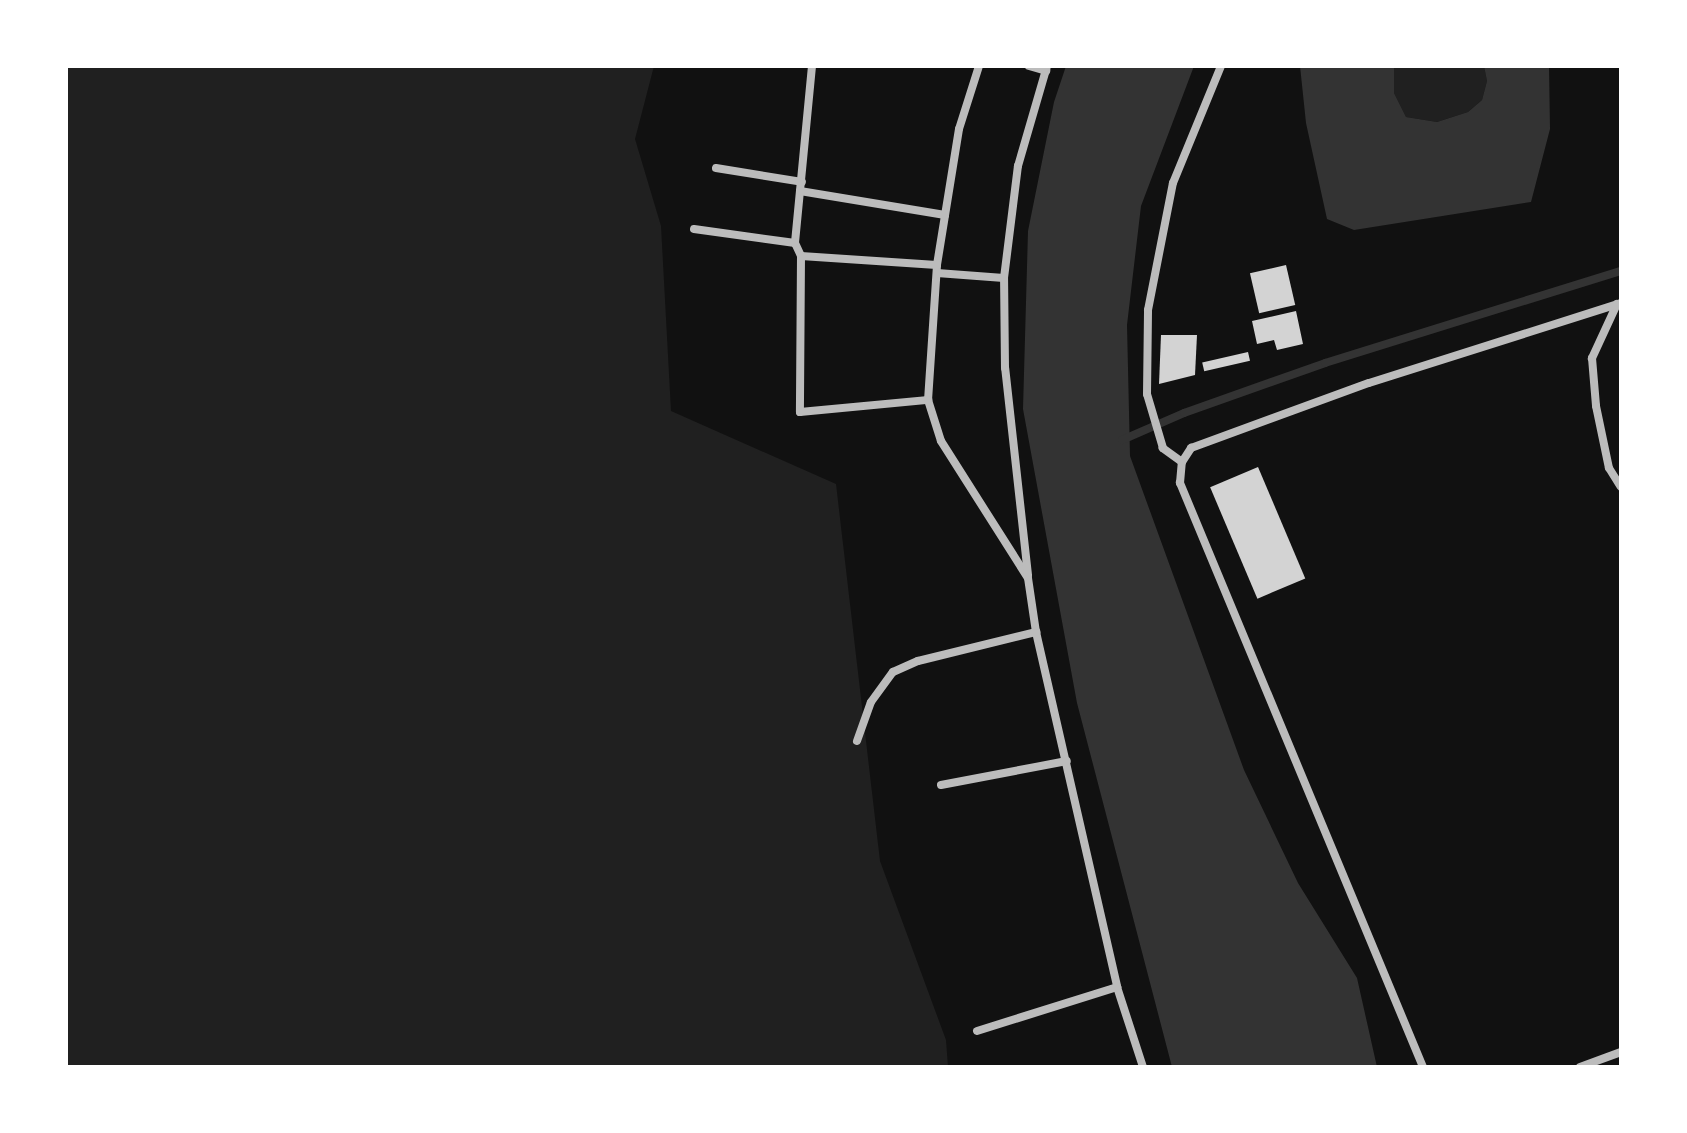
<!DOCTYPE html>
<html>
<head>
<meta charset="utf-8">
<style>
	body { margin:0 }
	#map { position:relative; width:1687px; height:1133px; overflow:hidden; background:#111; font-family:"PT Sans Narrow",sans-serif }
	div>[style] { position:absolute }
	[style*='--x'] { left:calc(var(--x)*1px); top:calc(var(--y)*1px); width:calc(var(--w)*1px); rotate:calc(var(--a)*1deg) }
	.green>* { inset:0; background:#202020 }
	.water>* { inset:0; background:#333 }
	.stream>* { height:8px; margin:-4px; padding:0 4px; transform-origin:4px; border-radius:4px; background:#333 }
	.building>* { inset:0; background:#d3d3d3; transform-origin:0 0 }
	.minor>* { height:8px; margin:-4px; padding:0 4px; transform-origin:4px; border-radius:4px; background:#bcbcbc }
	span { translate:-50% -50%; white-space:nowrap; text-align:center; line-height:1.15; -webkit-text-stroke:8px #fff; paint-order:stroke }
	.frame { position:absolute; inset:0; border:68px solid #fff; pointer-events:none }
</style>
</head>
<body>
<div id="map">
	<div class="green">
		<div style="clip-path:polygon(66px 66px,654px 66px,635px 139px,661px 226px,671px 411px,836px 484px,880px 861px,946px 1040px,948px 1067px,66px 1067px)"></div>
		<div style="clip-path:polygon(1484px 66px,1487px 81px,1482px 100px,1468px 112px,1437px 122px,1406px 117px,1394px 93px,1394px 66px)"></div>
	</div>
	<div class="water">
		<div style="clip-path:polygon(1066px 66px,1194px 66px,1141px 206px,1127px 325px,1130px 456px,1244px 770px,1298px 883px,1357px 978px,1377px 1067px,1172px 1067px,1077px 703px,1023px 409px,1028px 231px,1054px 102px)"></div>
		<div style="clip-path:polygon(1394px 66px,1394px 93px,1406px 117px,1437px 122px,1468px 112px,1482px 100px,1487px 81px,1484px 66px,1549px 66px,1550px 129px,1531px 202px,1354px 230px,1327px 219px,1306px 123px,1300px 66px)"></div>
	</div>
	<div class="stream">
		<div style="--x:1122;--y:440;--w:68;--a:-23.5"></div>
		<div style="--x:1184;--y:413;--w:150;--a:-19.5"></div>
		<div style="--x:1325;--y:363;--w:310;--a:-17.3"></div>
	</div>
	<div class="building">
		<div style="left:1286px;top:265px;width:41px;height:37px;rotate:77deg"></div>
		<div style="clip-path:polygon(1296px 311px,1303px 344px,1277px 350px,1274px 340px,1257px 344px,1252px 321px)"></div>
		<div style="clip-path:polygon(1161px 335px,1197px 335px,1195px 375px,1159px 384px)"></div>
		<div style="left:1248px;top:352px;width:9px;height:47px;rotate:77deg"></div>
		<div style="left:1258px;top:467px;width:121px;height:52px;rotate:67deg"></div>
	</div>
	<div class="minor">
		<div style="--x:812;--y:66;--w:178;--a:95.5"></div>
		<div style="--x:795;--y:243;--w:14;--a:65"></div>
		<div style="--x:801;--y:256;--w:156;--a:90.4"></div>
		<div style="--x:800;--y:412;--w:129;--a:-5.4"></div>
		<div style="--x:979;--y:66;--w:66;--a:107.6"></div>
		<div style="--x:959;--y:129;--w:138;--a:99.2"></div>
		<div style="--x:937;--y:265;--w:135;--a:93.8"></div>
		<div style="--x:928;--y:400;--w:43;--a:72.4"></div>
		<div style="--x:941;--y:441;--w:162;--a:57.6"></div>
		<div style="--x:1028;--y:578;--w:55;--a:81.6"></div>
		<div style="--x:1036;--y:632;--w:364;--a:77.1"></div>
		<div style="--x:1117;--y:987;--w:84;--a:72"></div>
		<div style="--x:1029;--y:66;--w:18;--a:16"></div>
		<div style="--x:716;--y:168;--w:87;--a:9.2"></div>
		<div style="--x:800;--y:191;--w:147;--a:9.4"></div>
		<div style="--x:694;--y:229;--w:102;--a:7.9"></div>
		<div style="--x:801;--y:256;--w:136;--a:3.8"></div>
		<div style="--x:937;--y:273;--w:67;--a:4.3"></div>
		<div style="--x:1617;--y:304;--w:60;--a:114.8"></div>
		<div style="--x:1592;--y:358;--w:48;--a:85.2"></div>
		<div style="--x:1596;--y:406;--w:63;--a:78.2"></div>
		<div style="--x:1609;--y:468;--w:22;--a:58"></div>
		<div style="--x:1182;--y:462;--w:24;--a:-144"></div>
		<div style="--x:1163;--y:448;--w:56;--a:-106.5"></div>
		<div style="--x:1147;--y:394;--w:84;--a:-89.3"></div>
		<div style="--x:1148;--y:310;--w:129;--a:-78.9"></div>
		<div style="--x:1173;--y:183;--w:126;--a:-67.7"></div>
		<div style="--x:1028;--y:575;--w:208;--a:-96.3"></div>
		<div style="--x:1005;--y:368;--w:90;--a:-90.6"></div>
		<div style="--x:1004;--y:278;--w:113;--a:-82.9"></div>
		<div style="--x:1018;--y:166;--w:104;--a:-73.8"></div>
		<div style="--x:857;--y:741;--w:41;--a:-70.3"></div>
		<div style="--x:871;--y:702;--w:37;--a:-54"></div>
		<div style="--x:893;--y:672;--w:27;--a:-24"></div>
		<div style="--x:918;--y:661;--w:122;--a:-13.8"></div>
		<div style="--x:941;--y:785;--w:128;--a:-10.8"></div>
		<div style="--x:977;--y:1031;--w:147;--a:-17.4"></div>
		<div style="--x:1423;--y:1067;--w:633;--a:-112.59"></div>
		<div style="--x:1180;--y:483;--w:21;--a:-85"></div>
		<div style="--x:1182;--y:462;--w:17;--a:-57"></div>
		<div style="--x:1191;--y:448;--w:189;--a:-20.1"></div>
		<div style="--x:1369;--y:383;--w:264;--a:-17.6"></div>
		<div style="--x:1580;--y:1067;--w:44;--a:-20.1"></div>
	</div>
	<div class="frame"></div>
</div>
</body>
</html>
